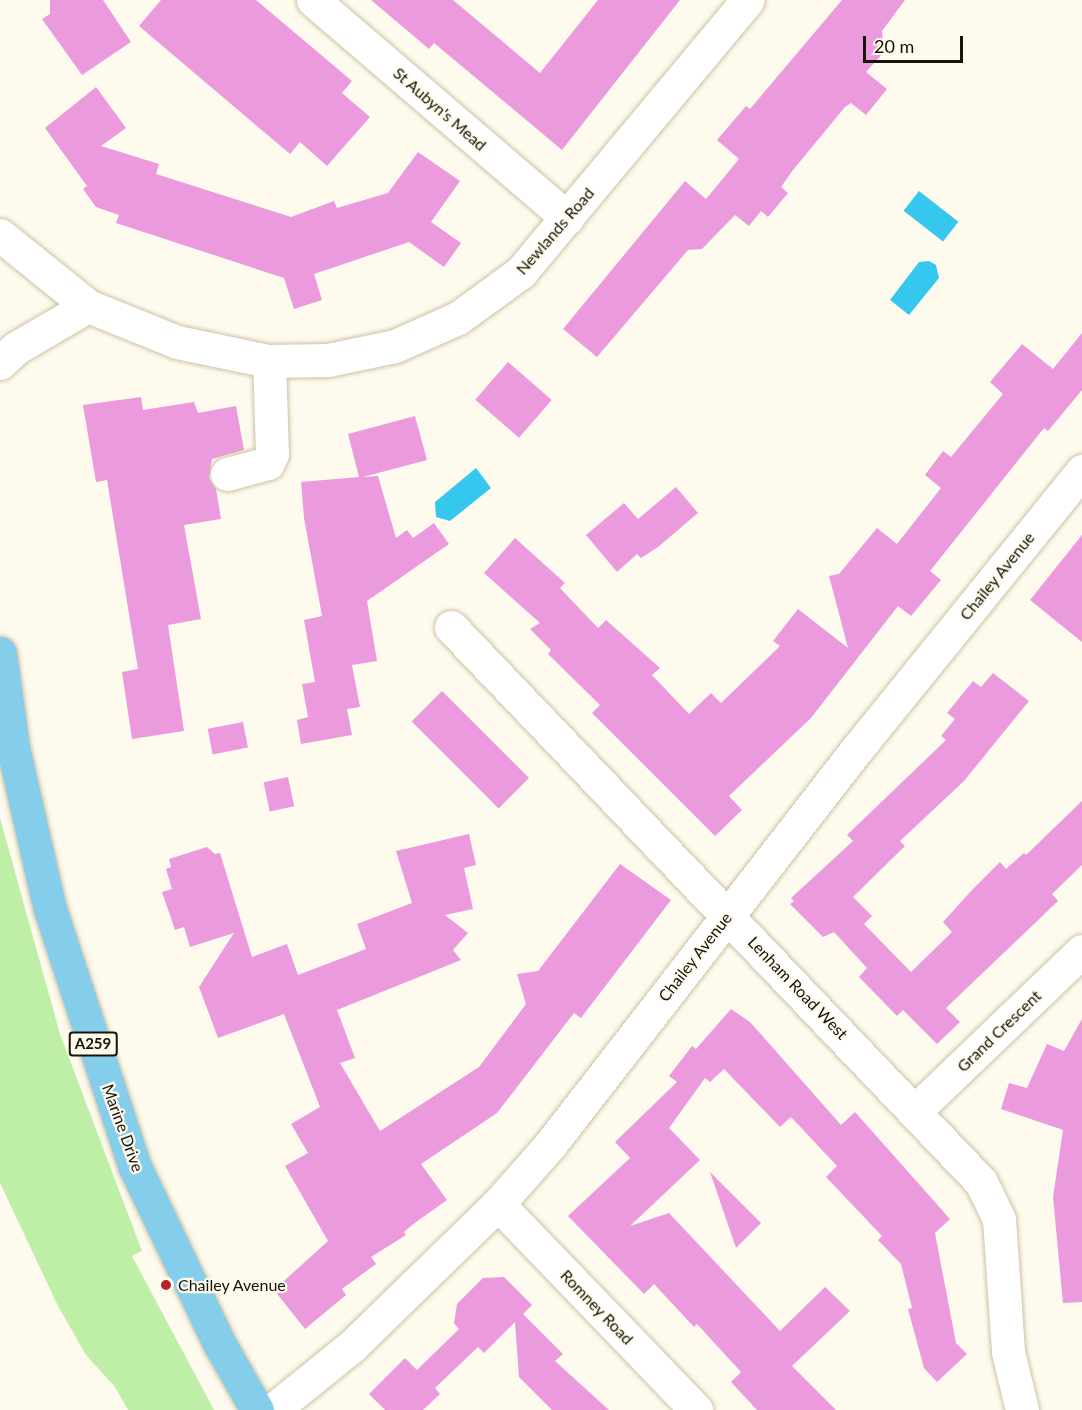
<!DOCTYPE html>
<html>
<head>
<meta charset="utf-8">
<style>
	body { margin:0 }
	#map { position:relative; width:1082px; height:1410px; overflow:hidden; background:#fefbee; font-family:Lato,sans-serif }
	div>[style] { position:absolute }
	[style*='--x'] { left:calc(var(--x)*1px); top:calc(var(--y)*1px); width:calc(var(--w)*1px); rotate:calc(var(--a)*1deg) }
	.green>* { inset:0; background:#bfeea7 }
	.water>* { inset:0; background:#36c7ee; transform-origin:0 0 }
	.building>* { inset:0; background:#eb9add; transform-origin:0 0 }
	.roads { filter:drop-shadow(0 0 2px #ccc2a5) drop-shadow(0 0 2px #ccc2a5) }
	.minor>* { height:33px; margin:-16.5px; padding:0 16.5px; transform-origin:16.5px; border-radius:16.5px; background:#fff }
	.major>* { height:33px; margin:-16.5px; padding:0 16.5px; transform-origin:16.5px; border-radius:16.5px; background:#85ceeb }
	.dots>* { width:16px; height:16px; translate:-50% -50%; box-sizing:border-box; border:3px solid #fefbee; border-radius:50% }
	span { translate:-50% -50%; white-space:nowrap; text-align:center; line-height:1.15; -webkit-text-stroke:4.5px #fefbee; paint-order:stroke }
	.shield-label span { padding:2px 4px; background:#fefbee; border:2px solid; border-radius:4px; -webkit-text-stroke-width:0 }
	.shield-label { font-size:15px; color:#161308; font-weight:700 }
	.street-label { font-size:16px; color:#161308 }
	.poi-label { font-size:16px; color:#161308 }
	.left { translate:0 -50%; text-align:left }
	.scale { position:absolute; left:863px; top:36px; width:100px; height:27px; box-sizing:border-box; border:3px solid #161308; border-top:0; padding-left:8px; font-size:18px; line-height:21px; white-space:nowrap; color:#161308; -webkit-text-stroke:4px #fefbee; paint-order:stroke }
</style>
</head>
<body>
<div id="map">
	<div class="green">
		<div style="clip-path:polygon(0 818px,60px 1034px,142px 1251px,132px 1256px,214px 1410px,128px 1410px,115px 1387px,86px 1355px,58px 1306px,0 1183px)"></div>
	</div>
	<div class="water">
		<div style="left:919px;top:191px;width:50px;height:25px;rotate:38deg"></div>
		<div style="clip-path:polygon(929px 261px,936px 265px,939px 278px,909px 315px,890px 300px,919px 262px)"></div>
		<div style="clip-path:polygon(476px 468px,491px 488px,450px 521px,436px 517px,435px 502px)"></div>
	</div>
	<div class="building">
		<div style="clip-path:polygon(50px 0,103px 0,131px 42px,82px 75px,42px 19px,50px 14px)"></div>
		<div style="clip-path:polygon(161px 0,256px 0,352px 81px,342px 93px,370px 117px,327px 166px,300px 142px,290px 154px,139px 26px)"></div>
		<div style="clip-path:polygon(371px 0,453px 0,540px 73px,598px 0,680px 0,562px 150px,434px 43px,429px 49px)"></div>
		<div style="clip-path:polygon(842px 0,905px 0,882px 31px,884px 52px,866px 72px,887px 89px,866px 115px,851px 103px,845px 107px,793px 170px,781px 187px,788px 193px,768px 217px,761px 211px,749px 226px,735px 215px,702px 249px,688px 250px,597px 357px,563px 329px,685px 181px,706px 199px,739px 159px,717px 140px,746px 106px,750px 109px)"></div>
		<div style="clip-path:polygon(96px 87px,126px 128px,101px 146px,159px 164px,156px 174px,291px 217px,334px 201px,337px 208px,388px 193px,418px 152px,460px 181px,431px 222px,461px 243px,444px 267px,409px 242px,314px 274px,322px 300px,294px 309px,284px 278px,116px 223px,119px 215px,96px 207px,83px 189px,87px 186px,45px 128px)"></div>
		<div style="clip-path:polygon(1082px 333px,1082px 390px,1048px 431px,1044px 428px,930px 571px,941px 580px,911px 616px,898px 606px,811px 718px,729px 796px,742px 810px,715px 836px,592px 713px,600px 705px,548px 654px,551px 650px,530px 629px,540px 623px,484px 573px,515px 538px,565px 583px,560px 588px,598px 628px,606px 620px,660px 668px,652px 675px,689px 714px,711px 693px,721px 703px,780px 646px,773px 641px,798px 609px,848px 648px,829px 576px,839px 574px,877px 528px,897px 544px,941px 488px,925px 475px,943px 451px,951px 457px,1003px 394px,990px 382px,1022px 344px,1053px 369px)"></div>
		<div style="left:508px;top:362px;width:58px;height:50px;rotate:41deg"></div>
		<div style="clip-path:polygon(141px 397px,143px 410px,194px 402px,198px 413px,236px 406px,244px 450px,212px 459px,209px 478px,216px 489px,221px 519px,184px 525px,201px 619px,168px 625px,184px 731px,132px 739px,122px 672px,138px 669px,107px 480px,96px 482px,83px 405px)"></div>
		<div style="clip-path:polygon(415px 416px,427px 460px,363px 477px,378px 476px,396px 538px,407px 530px,413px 538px,434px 523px,449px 544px,367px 601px,377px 661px,352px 665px,360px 707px,347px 709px,352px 735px,301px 744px,297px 720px,308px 717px,302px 684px,315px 682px,304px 620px,322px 616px,304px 518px,301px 482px,359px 477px,348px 434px)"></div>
		<div style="clip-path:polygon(676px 487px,698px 513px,658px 547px,641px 558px,637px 554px,617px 572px,586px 535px,624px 503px,638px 519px)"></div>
		<div style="clip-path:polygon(1082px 535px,1082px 642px,1030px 600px)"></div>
		<div style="clip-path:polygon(993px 673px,1029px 701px,964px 781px,900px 841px,905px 846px,853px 897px,872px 916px,864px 924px,911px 972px,952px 932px,943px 922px,972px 890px,1000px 862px,1006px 869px,1024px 853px,1026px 855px,1082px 801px,1082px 865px,1052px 894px,1058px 901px,946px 1008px,960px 1022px,937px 1044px,903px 1010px,897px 1016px,859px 977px,867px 968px,834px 932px,823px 937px,790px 904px,794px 901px,791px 898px,853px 841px,847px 835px,946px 740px,941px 736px,955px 719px,947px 713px,973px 681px,981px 687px)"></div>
		<div style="left:442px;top:691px;width:123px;height:43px;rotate:45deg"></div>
		<div style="left:243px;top:722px;width:26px;height:36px;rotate:79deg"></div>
		<div style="left:288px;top:777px;width:30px;height:25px;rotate:78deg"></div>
		<div style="clip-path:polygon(469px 834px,476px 865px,464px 868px,473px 909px,445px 915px,468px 933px,453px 950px,461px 960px,337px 1010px,355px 1058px,340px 1063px,380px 1131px,479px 1067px,526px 1004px,517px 974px,538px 971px,620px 864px,671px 900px,581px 1018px,574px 1013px,497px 1113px,421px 1164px,447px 1200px,412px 1225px,404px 1232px,406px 1235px,371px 1257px,376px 1264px,342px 1289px,346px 1295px,305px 1329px,274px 1290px,328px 1241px,285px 1166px,308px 1153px,291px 1124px,320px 1107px,284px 1014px,218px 1038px,199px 987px,234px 933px,190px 947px,184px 927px,175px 930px,162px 892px,172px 889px,166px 869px,171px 867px,169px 859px,207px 847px,215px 854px,220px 853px,252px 957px,287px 944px,298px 975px,366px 949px,357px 924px,412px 903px,396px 851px)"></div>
		<div style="clip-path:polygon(731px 1009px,750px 1022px,841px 1125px,855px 1112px,950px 1219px,935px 1233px,956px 1343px,967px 1354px,937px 1382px,924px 1368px,908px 1309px,912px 1308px,901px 1264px,878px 1240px,882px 1236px,826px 1177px,837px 1166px,791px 1117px,780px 1127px,724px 1069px,710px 1082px,705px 1078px,669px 1128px,700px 1160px,630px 1226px,669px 1213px,780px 1331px,825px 1287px,850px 1311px,792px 1366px,836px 1410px,757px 1410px,731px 1382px,741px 1372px,697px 1324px,694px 1327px,654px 1284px,644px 1294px,568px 1216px,630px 1158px,615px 1142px,677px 1082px,669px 1076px,692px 1046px,696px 1049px)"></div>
		<div style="clip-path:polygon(1082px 1019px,1082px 1302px,1063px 1303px,1053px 1197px,1063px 1130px,1001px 1109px,1009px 1083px,1027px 1088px,1047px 1044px,1064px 1051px)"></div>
		<div style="clip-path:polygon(710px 1172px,761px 1223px,736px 1248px)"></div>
		<div style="clip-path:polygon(504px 1277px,532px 1305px,523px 1314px,563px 1354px,555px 1361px,609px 1410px,552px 1410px,519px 1377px,515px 1322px,484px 1353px,478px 1347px,435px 1388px,440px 1394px,423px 1410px,385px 1410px,369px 1394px,405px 1358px,417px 1370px,459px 1329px,454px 1323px,457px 1304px,483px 1278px)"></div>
	</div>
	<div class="roads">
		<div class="minor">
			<div style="--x:313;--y:0;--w:335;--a:40.6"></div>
			<div style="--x:0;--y:235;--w:113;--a:38.9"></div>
			<div style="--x:88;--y:306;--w:96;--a:22"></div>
			<div style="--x:177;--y:342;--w:94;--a:11.7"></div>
			<div style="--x:269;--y:361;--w:59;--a:-1"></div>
			<div style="--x:328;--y:360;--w:68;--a:-11.8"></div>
			<div style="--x:395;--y:346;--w:69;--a:-24"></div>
			<div style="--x:458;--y:318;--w:78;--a:-36.1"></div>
			<div style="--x:521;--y:272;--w:354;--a:-50.2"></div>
			<div style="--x:0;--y:363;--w:22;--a:-43"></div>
			<div style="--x:16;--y:348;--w:83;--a:-30.3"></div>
			<div style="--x:227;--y:474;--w:42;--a:-15"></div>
			<div style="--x:268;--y:463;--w:10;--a:-66"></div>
			<div style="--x:272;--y:454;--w:93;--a:-91.8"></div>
			<div style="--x:451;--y:627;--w:767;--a:46.32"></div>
			<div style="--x:981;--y:1182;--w:41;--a:64.1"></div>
			<div style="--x:999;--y:1219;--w:133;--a:86.1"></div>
			<div style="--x:1008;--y:1352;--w:60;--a:76.4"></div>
			<div style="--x:915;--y:1111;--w:231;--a:-43.8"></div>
			<div style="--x:498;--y:1204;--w:286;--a:46.1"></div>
			<div style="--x:273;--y:1410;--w:102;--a:-39"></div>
			<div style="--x:352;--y:1346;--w:204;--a:-44.2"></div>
			<div style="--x:498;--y:1204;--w:79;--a:-48.6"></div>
			<div style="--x:550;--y:1145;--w:501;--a:-52.22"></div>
			<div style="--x:857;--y:749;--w:358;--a:-51"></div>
		</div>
		<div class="major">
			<div style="--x:0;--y:653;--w:96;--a:82.2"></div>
			<div style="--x:13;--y:748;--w:165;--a:77.1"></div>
			<div style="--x:50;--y:909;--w:272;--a:71.8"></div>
			<div style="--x:135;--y:1167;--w:195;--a:64.5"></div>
			<div style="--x:219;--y:1343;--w:77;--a:60.4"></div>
		</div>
	</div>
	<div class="dots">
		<div style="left:166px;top:1285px;background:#b42329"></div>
	</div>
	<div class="shield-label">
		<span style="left:93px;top:1044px">A259</span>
	</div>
	<div class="street-label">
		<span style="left:440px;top:109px;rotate:41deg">St Aubyn's Mead</span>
		<span style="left:555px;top:231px;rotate:-49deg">Newlands Road</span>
		<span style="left:997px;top:576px;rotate:-51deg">Chailey Avenue</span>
		<span style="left:695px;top:957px;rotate:-52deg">Chailey Avenue</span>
		<span style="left:798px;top:988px;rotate:46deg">Lenham Road West</span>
		<span style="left:999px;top:1031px;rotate:-44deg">Grand Crescent</span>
		<span style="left:123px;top:1128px;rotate:70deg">Marine Drive</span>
		<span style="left:597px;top:1307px;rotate:46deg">Romney Road</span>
	</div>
	<div class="poi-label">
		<span class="left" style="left:178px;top:1285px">Chailey Avenue</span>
	</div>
	<div class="scale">20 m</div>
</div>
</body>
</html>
